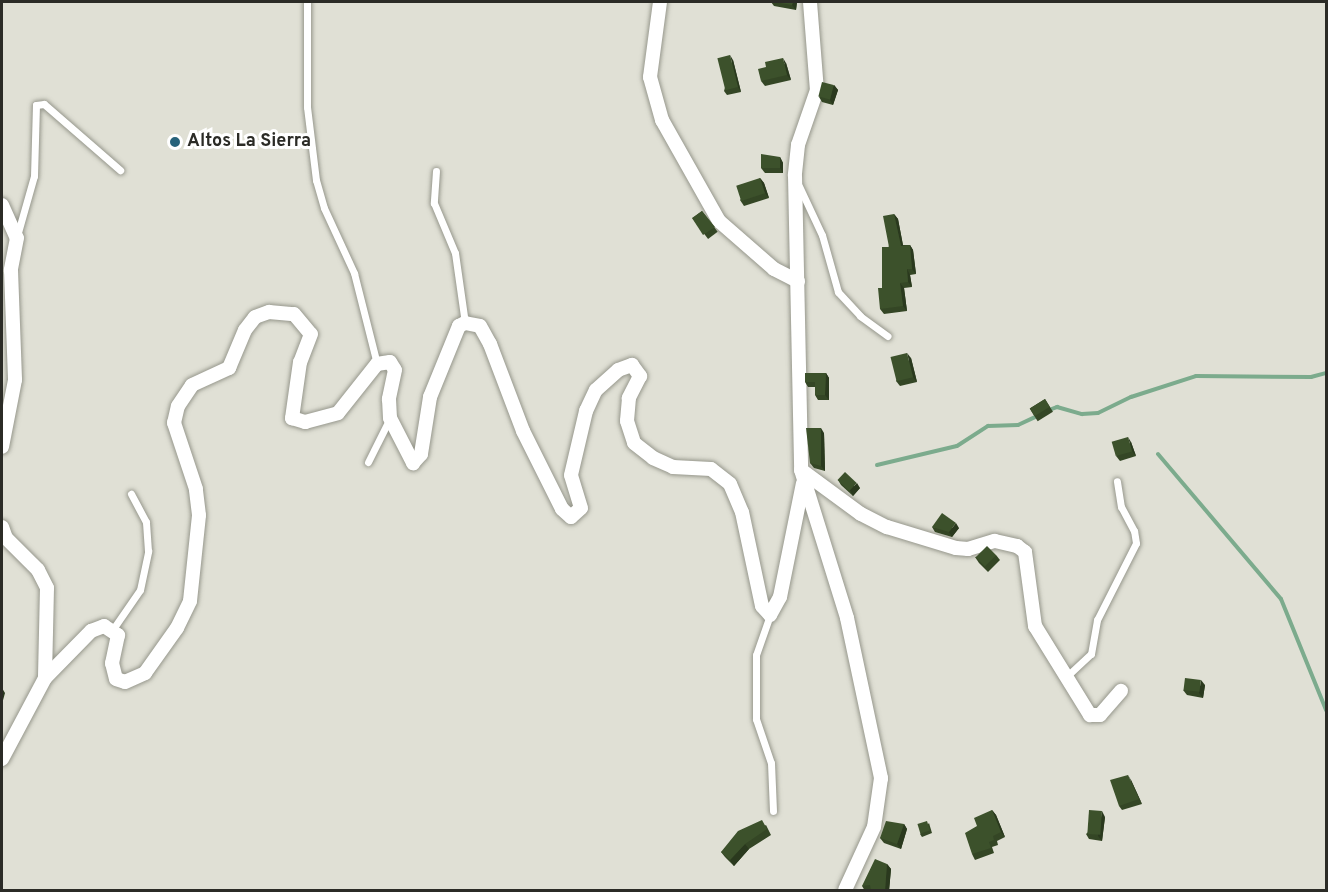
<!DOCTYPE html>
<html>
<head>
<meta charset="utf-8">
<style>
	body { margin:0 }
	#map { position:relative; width:1328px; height:892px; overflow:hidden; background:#e0e0d5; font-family:Overpass,sans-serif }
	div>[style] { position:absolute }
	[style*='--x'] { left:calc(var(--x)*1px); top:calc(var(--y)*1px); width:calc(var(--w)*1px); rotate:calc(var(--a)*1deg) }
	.stream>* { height:4px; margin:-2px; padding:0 2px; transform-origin:2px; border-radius:2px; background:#7cab8d }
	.roads { filter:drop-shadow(0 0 2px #96978c) drop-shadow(0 0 2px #96978c) }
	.lane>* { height:7px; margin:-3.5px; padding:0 3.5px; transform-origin:3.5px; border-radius:3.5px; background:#fff }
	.street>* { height:14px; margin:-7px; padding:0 7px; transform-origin:7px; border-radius:7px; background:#fff }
	.wall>* { inset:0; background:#344625; transform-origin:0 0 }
	.shaded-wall>* { inset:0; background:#2a391e }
	.building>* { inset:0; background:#3c512b; transform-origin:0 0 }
	.dots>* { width:16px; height:16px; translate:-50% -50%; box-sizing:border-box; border:3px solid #fff; border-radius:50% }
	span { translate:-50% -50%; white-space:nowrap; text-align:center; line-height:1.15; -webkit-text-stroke:6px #fff; paint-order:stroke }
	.poi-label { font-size:18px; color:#2b2b26; font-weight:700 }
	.left { translate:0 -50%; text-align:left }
	.frame { position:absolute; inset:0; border:3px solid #2b2b26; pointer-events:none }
</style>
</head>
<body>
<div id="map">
	<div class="stream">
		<div style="--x:1049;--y:410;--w:9;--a:-21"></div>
		<div style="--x:1057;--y:407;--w:26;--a:16"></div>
		<div style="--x:1082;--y:414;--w:16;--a:-4"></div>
		<div style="--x:1098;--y:413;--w:37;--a:-26"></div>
		<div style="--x:1131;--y:397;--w:68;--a:-17.9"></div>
		<div style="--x:1196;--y:376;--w:115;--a:0.5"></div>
		<div style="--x:1311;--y:377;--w:16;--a:-15"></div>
		<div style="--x:1158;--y:454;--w:190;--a:49.7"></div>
		<div style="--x:1281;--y:599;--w:120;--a:67.9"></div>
		<div style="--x:877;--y:465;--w:82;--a:-13.4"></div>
		<div style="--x:957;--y:446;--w:37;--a:-33"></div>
		<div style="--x:988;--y:426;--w:30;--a:-2"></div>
		<div style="--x:1018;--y:425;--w:21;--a:-25"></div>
	</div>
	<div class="roads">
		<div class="lane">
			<div style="--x:307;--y:2;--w:105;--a:90"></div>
			<div style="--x:307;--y:107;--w:74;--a:83"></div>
			<div style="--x:316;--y:180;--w:29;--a:74"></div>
			<div style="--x:324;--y:208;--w:72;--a:65.2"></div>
			<div style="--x:354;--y:273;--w:94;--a:75.8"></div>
			<div style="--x:436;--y:171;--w:32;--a:94"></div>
			<div style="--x:434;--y:203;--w:54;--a:67.2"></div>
			<div style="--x:455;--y:253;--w:71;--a:81.9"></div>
			<div style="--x:799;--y:186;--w:54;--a:64.9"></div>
			<div style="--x:822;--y:235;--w:59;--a:74.3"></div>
			<div style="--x:838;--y:292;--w:33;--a:47"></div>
			<div style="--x:860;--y:316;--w:34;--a:36"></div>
			<div style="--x:17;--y:236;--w:62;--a:-74.2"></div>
			<div style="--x:34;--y:176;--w:71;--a:-88.4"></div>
			<div style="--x:36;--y:105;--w:8;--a:-7"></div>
			<div style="--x:44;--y:104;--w:101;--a:41"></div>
			<div style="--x:368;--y:462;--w:49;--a:-63.4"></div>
			<div style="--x:770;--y:615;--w:42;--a:109.3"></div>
			<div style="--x:756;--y:655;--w:64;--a:90"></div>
			<div style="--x:756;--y:719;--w:46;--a:71.2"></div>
			<div style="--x:771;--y:763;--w:48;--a:87.6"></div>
			<div style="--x:113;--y:629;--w:47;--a:-55.3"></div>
			<div style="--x:140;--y:590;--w:40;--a:-78"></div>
			<div style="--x:148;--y:551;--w:29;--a:-94"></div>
			<div style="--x:146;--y:522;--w:32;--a:-118"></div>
			<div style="--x:1066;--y:677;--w:34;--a:-43"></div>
			<div style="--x:1091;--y:654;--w:35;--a:-80"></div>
			<div style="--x:1097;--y:620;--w:86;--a:-63.1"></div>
			<div style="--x:1136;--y:543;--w:12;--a:-99"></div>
			<div style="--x:1134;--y:531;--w:27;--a:-118"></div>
			<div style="--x:1121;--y:507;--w:26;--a:-99"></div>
		</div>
		<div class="street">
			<div style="--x:660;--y:2;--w:76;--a:97.6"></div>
			<div style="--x:650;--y:77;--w:45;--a:74.4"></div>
			<div style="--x:662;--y:120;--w:116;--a:60.6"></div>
			<div style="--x:719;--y:221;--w:73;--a:41.1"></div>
			<div style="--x:774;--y:269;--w:27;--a:27"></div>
			<div style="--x:810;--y:2;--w:88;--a:85.5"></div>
			<div style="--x:817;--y:90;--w:58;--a:109.1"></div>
			<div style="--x:798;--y:145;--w:31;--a:96"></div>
			<div style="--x:795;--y:176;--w:294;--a:88.8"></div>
			<div style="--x:801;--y:470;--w:155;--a:72.7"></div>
			<div style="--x:847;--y:618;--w:164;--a:78"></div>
			<div style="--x:881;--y:778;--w:49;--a:98.1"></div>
			<div style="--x:874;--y:827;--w:69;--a:114.7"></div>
			<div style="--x:2;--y:205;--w:36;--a:66"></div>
			<div style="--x:17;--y:238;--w:33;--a:101"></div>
			<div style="--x:11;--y:270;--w:110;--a:87.9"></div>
			<div style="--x:15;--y:380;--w:68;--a:101"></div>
			<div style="--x:801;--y:470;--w:74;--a:36.3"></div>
			<div style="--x:861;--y:514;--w:29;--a:27"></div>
			<div style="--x:887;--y:527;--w:72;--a:16.9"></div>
			<div style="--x:956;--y:548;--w:12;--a:5"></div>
			<div style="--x:968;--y:549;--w:28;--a:-17"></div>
			<div style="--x:995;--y:541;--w:23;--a:13"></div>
			<div style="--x:1017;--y:546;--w:10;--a:37"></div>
			<div style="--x:1025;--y:552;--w:75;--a:82.3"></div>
			<div style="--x:1035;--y:626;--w:105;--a:58.3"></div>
			<div style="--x:1090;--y:715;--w:10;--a:0"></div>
			<div style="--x:1100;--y:715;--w:32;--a:-49"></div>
			<div style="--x:2;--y:527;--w:12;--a:70"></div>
			<div style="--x:6;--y:538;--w:45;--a:45"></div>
			<div style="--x:38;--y:570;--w:20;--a:63"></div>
			<div style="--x:47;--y:588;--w:90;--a:91.3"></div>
			<div style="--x:2;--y:759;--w:92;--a:-62"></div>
			<div style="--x:45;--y:678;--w:66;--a:-45.6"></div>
			<div style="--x:91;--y:631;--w:14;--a:-21"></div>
			<div style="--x:104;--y:626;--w:17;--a:33"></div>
			<div style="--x:118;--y:635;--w:29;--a:102"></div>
			<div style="--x:112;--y:663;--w:16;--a:76"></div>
			<div style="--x:116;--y:679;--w:9;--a:18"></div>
			<div style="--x:125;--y:682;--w:22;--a:-24"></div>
			<div style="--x:145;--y:673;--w:55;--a:-54.6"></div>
			<div style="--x:177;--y:628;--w:30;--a:-64"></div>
			<div style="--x:190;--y:601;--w:86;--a:-84"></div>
			<div style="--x:199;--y:515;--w:26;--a:-97"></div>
			<div style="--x:196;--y:489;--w:70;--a:-108.4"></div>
			<div style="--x:174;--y:423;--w:17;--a:-77"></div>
			<div style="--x:178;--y:406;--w:25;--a:-56"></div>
			<div style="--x:192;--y:385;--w:41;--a:-24.7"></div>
			<div style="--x:229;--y:368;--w:41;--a:-67.2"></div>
			<div style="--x:245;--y:330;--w:16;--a:-52"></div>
			<div style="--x:255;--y:317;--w:15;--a:-20"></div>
			<div style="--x:269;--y:312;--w:25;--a:5"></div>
			<div style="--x:294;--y:314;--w:26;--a:50"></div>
			<div style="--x:311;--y:334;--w:30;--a:111"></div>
			<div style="--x:300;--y:362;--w:57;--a:98.1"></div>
			<div style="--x:292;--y:418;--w:14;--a:17"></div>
			<div style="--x:305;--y:422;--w:34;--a:-15"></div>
			<div style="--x:338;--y:413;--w:63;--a:-51.5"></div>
			<div style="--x:377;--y:364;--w:13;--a:-9"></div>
			<div style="--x:390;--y:362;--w:9;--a:58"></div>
			<div style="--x:395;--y:370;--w:30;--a:102"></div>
			<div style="--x:389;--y:399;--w:19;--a:87"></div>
			<div style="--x:390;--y:418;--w:51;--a:62.9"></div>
			<div style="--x:413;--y:463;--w:12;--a:-48"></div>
			<div style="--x:421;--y:454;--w:58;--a:-81"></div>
			<div style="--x:430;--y:397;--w:77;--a:-67.8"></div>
			<div style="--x:459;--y:326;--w:7;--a:-27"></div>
			<div style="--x:465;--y:323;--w:15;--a:11"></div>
			<div style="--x:480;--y:326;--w:21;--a:61"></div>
			<div style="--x:490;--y:344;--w:93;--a:69.2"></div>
			<div style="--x:523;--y:431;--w:87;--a:63.4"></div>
			<div style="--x:562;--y:509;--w:12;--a:42"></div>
			<div style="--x:571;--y:517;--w:13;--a:-42"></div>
			<div style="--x:581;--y:508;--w:34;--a:-107"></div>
			<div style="--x:571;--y:475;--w:66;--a:-76.8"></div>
			<div style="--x:586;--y:411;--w:23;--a:-65"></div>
			<div style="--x:596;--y:390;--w:30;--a:-42"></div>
			<div style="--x:618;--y:370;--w:15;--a:-20"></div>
			<div style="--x:632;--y:365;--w:14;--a:54"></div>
			<div style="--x:640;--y:376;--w:25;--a:117"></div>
			<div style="--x:629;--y:398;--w:23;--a:95"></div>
			<div style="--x:627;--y:421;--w:23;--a:72"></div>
			<div style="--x:634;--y:443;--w:24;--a:38"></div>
			<div style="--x:653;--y:458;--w:22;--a:24"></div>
			<div style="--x:673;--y:467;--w:38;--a:3"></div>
			<div style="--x:711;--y:469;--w:24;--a:38"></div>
			<div style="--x:730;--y:484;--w:30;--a:67"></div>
			<div style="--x:742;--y:512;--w:96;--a:78"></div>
			<div style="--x:762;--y:606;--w:12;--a:48"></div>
			<div style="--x:770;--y:615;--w:21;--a:-61"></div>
			<div style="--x:780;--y:597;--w:116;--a:-78.6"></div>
		</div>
	</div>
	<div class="wall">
		<div style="clip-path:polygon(771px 2px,797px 2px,796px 10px,774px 6px)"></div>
		<div style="clip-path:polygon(733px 60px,741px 92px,727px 95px,724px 91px)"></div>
		<div style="clip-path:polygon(786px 63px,791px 80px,765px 86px,761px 81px)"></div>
		<div style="clip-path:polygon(834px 85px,838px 90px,833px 105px,822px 102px,819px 97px)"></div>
		<div style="clip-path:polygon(780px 157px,783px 163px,783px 173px,765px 173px,761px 168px)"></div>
		<div style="clip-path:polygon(760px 178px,764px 183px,769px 198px,744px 206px,740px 200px)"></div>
		<div style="left:702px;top:211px;width:26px;height:12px;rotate:53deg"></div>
		<div style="clip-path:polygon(894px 214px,898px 219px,903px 245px,910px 245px,913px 250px,916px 274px,910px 275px,912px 287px,904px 288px,907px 311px,884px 314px,880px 309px,882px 288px)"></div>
		<div style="clip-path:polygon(911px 358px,917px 382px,900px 386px,896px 381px)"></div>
		<div style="clip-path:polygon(826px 373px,829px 378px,829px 400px,818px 400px,815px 395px,815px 387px,808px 387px,805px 382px)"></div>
		<div style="left:1045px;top:399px;width:15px;height:18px;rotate:58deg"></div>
		<div style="clip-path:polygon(824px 433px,825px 471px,814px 468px,810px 463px)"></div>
		<div style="clip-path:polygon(1131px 442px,1136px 456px,1120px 461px,1116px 456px)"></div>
		<div style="clip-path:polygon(838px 480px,860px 488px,853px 496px,841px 485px)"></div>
		<div style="clip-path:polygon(932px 527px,959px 528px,952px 537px,935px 532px)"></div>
		<div style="clip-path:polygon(996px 555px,1000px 560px,988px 572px,979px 563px,975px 557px)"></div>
		<div style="clip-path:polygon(1205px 685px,1203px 698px,1187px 695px,1183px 690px)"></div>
		<div style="clip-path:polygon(1131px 780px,1142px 804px,1122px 810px,1119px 806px)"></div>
		<div style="clip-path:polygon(992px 810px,996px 815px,1005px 837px,997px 841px,998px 845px,992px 847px,994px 853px,975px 860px,972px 854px)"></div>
		<div style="clip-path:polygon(1105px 817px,1102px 841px,1089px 839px,1086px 834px)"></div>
		<div style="clip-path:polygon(929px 823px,932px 833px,922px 837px,920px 834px)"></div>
		<div style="clip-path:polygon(904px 824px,907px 829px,901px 849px,884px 843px,880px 838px)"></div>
		<div style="clip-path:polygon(766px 825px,771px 835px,749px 849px,734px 866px,725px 857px,721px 852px)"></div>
		<div style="clip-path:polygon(887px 864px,891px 869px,889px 891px,865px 891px,862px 886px)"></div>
	</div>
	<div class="shaded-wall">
		<div style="clip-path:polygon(793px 2px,797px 2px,796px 10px,792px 5px)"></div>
		<div style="clip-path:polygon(730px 55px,733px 60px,741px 92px,738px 87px)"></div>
		<div style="clip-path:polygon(783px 58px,786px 63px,791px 80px,787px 75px)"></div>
		<div style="clip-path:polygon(834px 85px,838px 90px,833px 105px,830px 100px)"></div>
		<div style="clip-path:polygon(780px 157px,783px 163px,783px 173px,780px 168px)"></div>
		<div style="clip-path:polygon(760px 178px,764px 183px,769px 198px,765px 193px)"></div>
		<div style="clip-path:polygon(894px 214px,898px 219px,904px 251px,901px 246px)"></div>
		<div style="clip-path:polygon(910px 245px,913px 250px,916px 274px,912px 269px)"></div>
		<div style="clip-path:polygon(907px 269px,910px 275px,912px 287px,908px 282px)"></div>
		<div style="clip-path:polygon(900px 283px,904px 288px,907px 311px,903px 306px)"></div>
		<div style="clip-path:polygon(907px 353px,911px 358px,917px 382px,913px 377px)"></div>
		<div style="clip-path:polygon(826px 373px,829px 378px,829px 400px,825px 395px)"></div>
		<div style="clip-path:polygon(821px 428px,824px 433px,825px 471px,821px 466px)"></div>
		<div style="clip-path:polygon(1128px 437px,1131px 442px,1136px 456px,1132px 451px)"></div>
		<div style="clip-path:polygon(857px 483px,860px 488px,853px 496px,850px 490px)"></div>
		<div style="clip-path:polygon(956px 523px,959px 528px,952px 537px,949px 532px)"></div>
		<div style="clip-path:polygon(1201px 680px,1205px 685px,1203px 698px,1199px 693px)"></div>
		<div style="clip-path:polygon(2px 688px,5px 693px,2px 704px)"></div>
		<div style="clip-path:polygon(1128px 775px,1131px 780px,1142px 804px,1139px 799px)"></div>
		<div style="clip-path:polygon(992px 810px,996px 815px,1005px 837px,1001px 832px)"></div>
		<div style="clip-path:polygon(1102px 811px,1105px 817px,1102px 841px,1098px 836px)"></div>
		<div style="clip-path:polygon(904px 824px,907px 829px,901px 849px,897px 844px)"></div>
		<div style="clip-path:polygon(745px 844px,749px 849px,734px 866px,730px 860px)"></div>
		<div style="clip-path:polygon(887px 864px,891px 869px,889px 891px,885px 891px)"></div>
	</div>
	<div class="building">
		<div style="clip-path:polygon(774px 2px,793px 2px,792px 5px)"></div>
		<div style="left:730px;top:55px;width:33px;height:13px;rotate:76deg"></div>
		<div style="clip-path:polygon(783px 58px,787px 75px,761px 81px,758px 69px,766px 67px,765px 62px)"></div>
		<div style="left:822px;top:82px;width:12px;height:15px;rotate:14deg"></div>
		<div style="clip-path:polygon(761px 154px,780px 157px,780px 168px,761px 168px)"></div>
		<div style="left:760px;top:178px;width:16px;height:25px;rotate:72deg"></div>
		<div style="clip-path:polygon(702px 211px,715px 227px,703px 235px,692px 218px)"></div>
		<div style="clip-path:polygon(894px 214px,901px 246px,910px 245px,912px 269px,907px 269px,908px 282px,900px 283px,903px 306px,880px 309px,878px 288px,882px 288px,882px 247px,889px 247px,883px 216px)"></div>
		<div style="left:907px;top:353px;width:25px;height:17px;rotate:76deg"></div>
		<div style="clip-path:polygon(805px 373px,826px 373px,825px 395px,815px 395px,815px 382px,805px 382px)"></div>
		<div style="left:1045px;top:399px;width:9px;height:18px;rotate:58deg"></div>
		<div style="clip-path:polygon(806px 428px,821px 428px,821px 466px,810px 463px)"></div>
		<div style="left:1128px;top:437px;width:15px;height:17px;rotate:74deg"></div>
		<div style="left:845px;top:472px;width:16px;height:11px;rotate:43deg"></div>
		<div style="clip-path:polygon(942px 513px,956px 523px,949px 532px,932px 527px)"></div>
		<div style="left:987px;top:546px;width:13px;height:16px;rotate:45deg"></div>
		<div style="left:1185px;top:678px;width:16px;height:12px;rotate:7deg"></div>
		<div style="clip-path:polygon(1128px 775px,1139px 799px,1119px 806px,1110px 780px)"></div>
		<div style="clip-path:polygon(992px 810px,1001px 832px,993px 836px,994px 840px,989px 842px,991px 848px,972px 854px,965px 833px,977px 826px,974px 818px)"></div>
		<div style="left:1089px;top:810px;width:13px;height:24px;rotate:4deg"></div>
		<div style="clip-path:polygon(762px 820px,767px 829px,745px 844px,730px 860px,721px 852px,738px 831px)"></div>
		<div style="clip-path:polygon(886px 821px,904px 824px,897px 844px,880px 838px)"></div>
		<div style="left:927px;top:821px;width:10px;height:10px;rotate:73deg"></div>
		<div style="clip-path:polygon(875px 859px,887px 864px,885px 891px,871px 891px,870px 885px,862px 886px)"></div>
	</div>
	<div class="dots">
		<div style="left:175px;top:142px;background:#27627a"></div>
	</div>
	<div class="poi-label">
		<span class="left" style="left:187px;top:142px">Altos La Sierra</span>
	</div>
	<div class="frame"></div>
</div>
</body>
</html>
